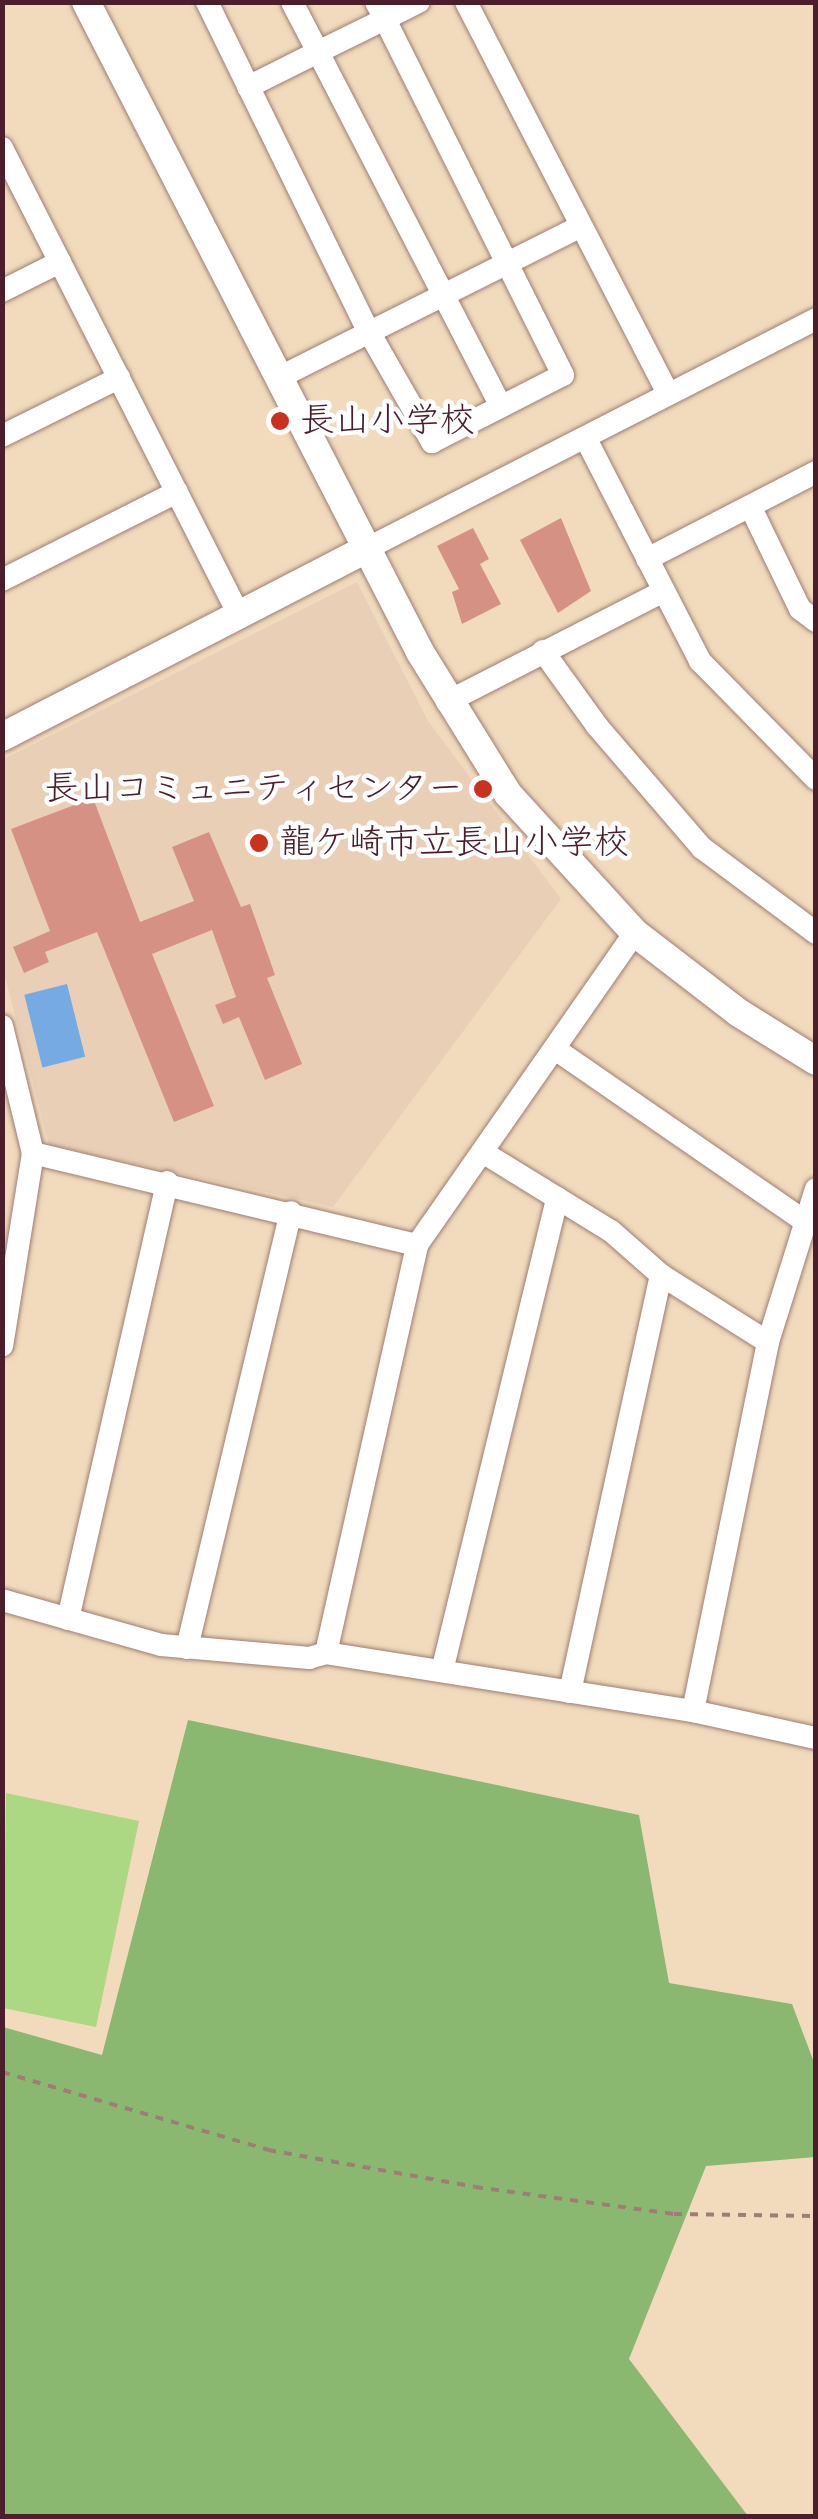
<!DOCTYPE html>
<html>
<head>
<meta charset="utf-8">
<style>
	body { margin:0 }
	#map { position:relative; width:818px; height:2519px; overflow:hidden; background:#f1dbbc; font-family:"Balsamiq Sans","Klee One",sans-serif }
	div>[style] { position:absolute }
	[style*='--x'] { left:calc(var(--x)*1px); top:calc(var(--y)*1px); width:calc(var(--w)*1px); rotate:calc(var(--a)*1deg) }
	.built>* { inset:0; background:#e9cfb6 }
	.green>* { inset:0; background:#add883 }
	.forest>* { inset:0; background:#8ab871 }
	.water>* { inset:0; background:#76aae3; transform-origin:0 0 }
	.building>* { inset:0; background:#d69185 }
	.path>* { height:4px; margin-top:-2px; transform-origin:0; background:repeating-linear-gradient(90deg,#9e7d74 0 8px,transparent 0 16px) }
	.roads { filter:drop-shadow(0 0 2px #9e7d74) drop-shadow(0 0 2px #9e7d74) }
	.minor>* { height:22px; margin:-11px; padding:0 11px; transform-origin:11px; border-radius:11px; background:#fff }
	.tertiary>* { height:28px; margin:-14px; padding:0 14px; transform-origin:14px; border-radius:14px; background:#fff }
	.dots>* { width:28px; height:28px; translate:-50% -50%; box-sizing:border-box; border:5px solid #fff; border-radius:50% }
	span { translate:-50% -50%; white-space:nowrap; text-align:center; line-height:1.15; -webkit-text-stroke:9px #fff; paint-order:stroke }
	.poi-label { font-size:35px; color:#4a1f2b }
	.left { translate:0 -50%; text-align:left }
	.right { translate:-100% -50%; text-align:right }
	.frame { position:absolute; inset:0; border:5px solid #4a1f2b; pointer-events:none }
</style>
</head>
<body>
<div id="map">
	<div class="built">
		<div style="clip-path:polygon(357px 582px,428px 721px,561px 899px,333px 1207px,49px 1145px,3px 969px,2px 760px)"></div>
	</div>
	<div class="green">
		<div style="clip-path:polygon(6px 1793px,139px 1821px,96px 2027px,3px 2008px)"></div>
	</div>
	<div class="forest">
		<div style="clip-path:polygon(188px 1720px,639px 1815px,669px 1983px,792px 2004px,815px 2065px,815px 2157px,706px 2166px,629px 2359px,748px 2516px,3px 2516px,3px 2027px,102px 2055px)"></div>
	</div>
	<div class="water">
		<div style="left:67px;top:984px;width:75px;height:44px;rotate:76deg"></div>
	</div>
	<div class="building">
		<div style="clip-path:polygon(561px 518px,591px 591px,558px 613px,520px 540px)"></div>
		<div style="clip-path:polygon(473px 528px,489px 559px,480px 564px,501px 604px,462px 624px,452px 592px,459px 589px,437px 546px)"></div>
		<div style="clip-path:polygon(93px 798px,140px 922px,194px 901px,172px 847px,209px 832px,241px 907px,250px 904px,275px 975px,267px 978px,302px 1064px,265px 1080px,239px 1017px,223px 1024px,215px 1005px,236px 997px,212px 930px,152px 954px,214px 1106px,174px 1122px,97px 932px,45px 952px,49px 962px,24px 973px,13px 947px,50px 931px,11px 829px)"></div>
	</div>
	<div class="path">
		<div style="--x:2;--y:2072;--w:277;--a:16.3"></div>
		<div style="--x:268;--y:2150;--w:210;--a:10.1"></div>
		<div style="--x:475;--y:2187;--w:201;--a:7.7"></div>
		<div style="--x:674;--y:2214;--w:142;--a:0.8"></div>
	</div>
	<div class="roads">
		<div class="minor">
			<div style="--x:207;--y:2;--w:368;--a:63.9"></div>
			<div style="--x:369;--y:332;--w:127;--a:60.2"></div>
			<div style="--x:432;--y:442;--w:147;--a:-27.1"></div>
			<div style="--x:563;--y:375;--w:398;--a:-116.6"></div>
			<div style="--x:385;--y:19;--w:38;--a:-27"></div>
			<div style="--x:376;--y:2;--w:19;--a:62"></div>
			<div style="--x:385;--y:19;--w:75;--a:153.8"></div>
			<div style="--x:318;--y:52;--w:399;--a:62.7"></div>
			<div style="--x:466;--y:2;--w:441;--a:62.7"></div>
			<div style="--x:248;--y:87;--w:78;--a:-26.6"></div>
			<div style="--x:318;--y:52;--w:56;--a:-117.5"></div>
			<div style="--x:2;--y:148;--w:526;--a:63.09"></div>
			<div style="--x:2;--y:291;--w:65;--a:-26.6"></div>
			<div style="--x:278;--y:378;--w:339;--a:-26.6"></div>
			<div style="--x:2;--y:436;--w:131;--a:-26.4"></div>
			<div style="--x:586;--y:439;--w:250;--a:62.8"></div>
			<div style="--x:700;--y:661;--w:165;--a:45.5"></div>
			<div style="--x:751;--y:508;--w:112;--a:64.1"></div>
			<div style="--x:800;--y:609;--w:20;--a:37"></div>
			<div style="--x:366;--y:549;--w:505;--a:-27.07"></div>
			<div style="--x:647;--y:559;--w:190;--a:-27.2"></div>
			<div style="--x:2;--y:580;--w:196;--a:-26.7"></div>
			<div style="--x:543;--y:651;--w:92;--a:54.2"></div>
			<div style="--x:597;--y:726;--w:161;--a:49.3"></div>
			<div style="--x:702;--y:848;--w:142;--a:36.7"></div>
			<div style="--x:447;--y:702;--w:242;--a:-27.1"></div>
			<div style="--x:2;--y:1026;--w:131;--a:76.3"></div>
			<div style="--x:33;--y:1153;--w:195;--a:99.1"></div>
			<div style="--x:555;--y:1049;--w:299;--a:34.6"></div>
			<div style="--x:33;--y:1153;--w:395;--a:13.5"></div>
			<div style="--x:417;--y:1245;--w:381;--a:-55.1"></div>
			<div style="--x:484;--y:1153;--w:149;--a:31.6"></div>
			<div style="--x:611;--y:1231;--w:67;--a:41.3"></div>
			<div style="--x:661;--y:1275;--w:126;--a:32.1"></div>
			<div style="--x:2;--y:1600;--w:165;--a:15.8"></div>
			<div style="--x:161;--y:1645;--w:149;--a:5"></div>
			<div style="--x:309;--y:1658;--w:18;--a:-16"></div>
			<div style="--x:326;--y:1653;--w:372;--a:9"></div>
			<div style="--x:693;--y:1711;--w:126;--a:12.4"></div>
			<div style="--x:68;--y:1619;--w:448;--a:-77.2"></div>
			<div style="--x:187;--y:1648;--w:448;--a:-76.6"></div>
			<div style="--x:326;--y:1653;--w:418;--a:-77.4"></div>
			<div style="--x:442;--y:1671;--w:487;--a:-76.3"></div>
			<div style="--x:570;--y:1692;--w:427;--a:-77.7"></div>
			<div style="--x:693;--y:1711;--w:377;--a:-78.5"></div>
			<div style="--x:768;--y:1342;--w:160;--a:-72.6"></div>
		</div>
		<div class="tertiary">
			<div style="--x:86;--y:2;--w:731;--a:62.8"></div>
			<div style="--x:420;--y:652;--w:167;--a:58.2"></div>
			<div style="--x:508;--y:794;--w:188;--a:47.6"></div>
			<div style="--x:635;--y:933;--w:131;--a:37.6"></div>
			<div style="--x:739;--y:1013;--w:91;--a:31.9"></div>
			<div style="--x:2;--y:737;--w:410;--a:-27.3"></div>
		</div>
	</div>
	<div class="dots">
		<div style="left:280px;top:421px;background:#c8321e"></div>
		<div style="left:483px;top:789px;background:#c8321e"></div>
		<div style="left:259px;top:843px;background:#c8321e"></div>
	</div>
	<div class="poi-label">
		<span class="left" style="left:300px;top:421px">長山小学校</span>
		<span class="right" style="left:463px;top:789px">長山コミュニティセンター</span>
		<span class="left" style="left:279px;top:843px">龍ケ崎市立長山小学校</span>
	</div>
	<div class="frame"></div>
</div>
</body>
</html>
